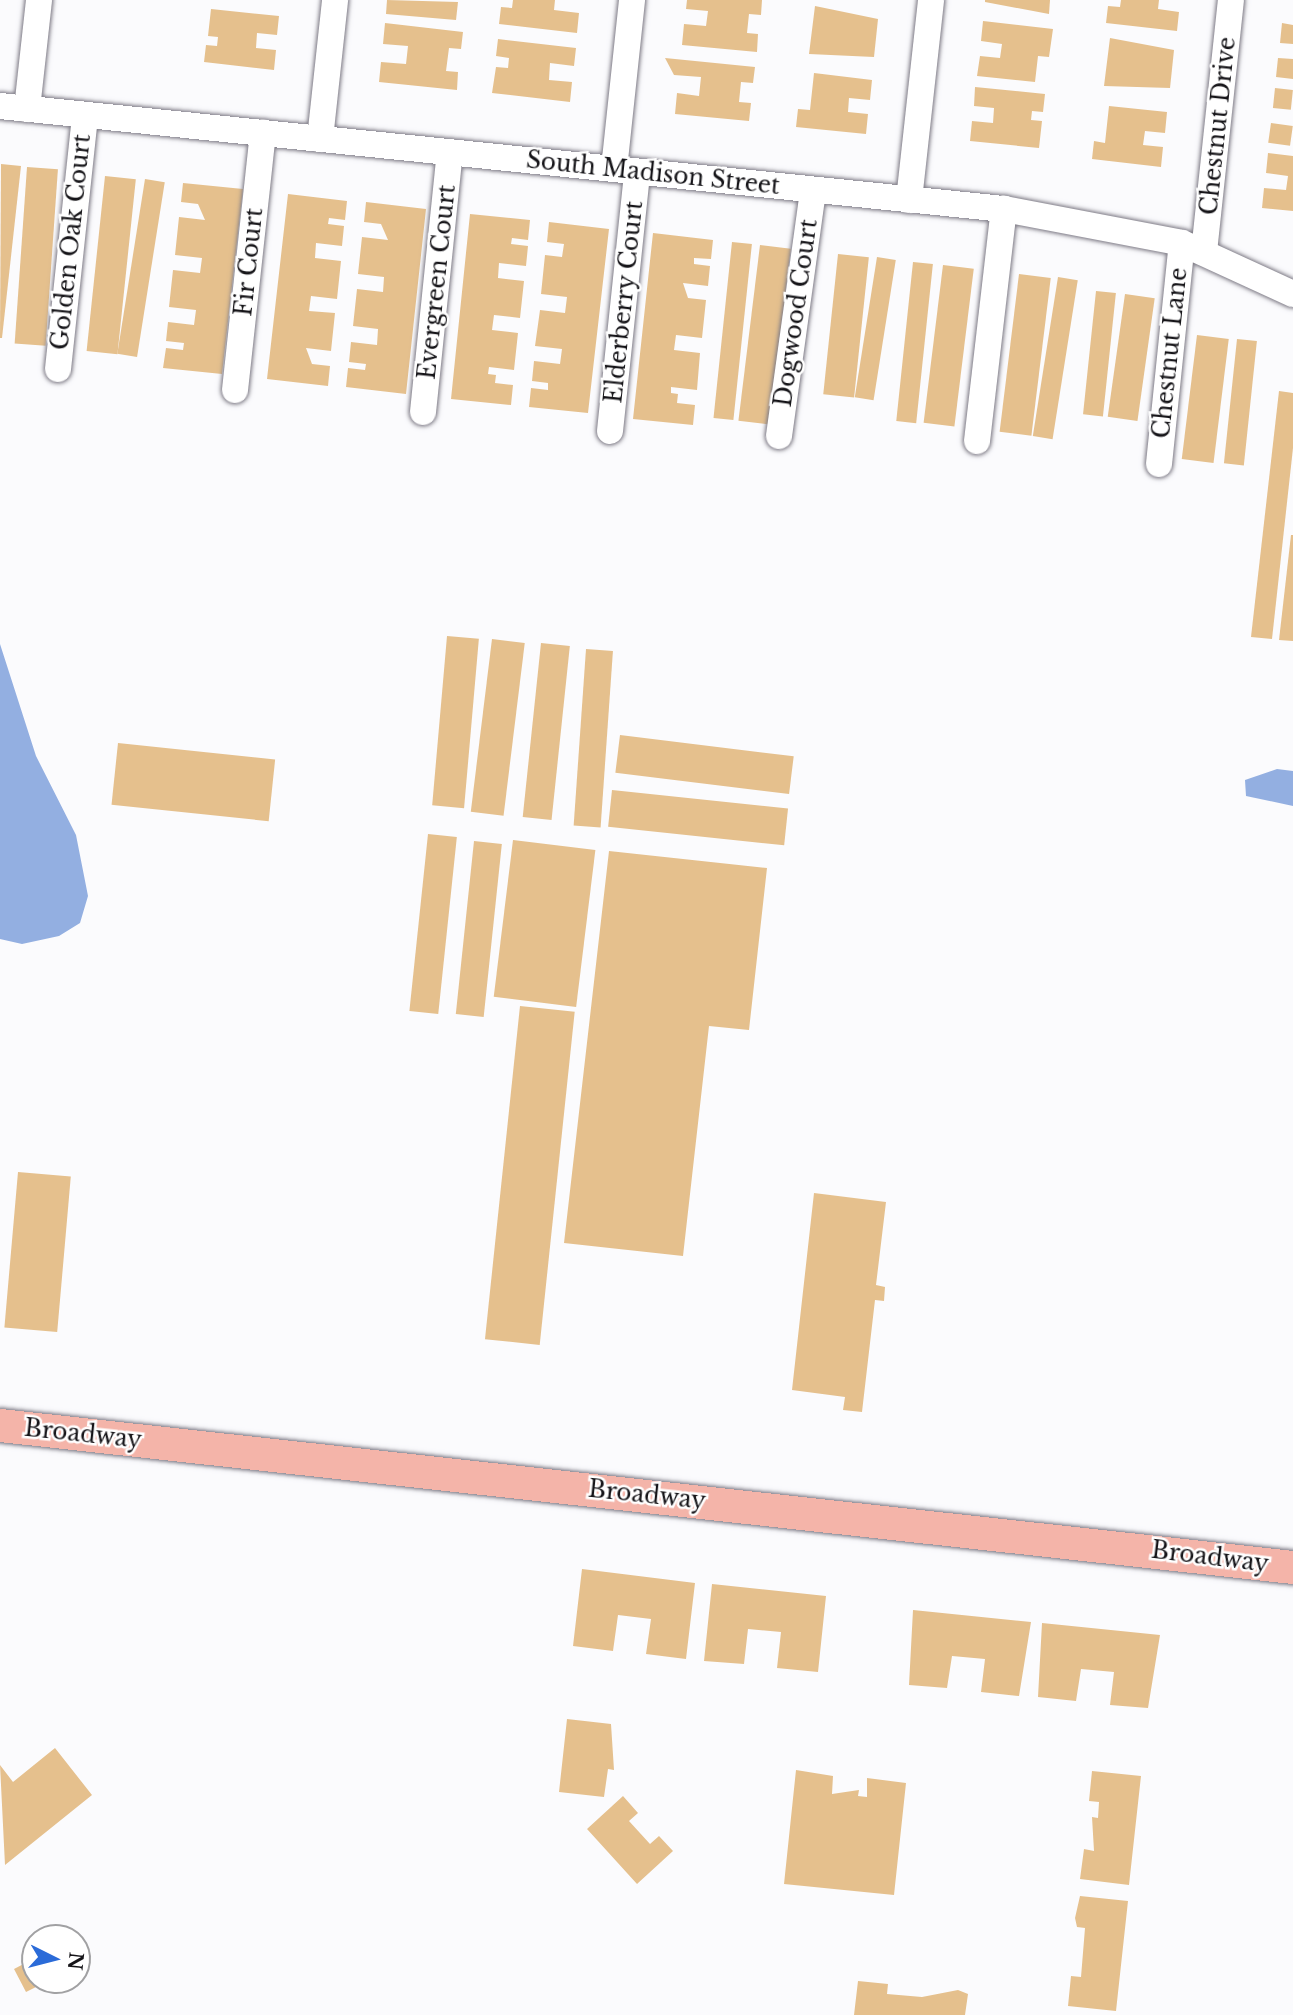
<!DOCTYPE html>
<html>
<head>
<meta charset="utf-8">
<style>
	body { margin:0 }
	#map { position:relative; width:1293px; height:2015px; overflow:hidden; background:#fbfbfd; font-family:"Libre Baskerville",serif }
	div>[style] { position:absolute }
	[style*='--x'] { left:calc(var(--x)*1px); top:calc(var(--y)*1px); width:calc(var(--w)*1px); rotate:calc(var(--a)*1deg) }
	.water>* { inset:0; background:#93afe1 }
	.building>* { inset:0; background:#e5c08d; transform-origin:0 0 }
	.roads { filter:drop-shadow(0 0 2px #7e7b86) drop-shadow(0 0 2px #7e7b86) }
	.minor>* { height:26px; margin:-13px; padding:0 13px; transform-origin:13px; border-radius:13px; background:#fff }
	.major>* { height:33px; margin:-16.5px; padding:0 16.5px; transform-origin:16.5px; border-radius:16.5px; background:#f4b4a9 }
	span { translate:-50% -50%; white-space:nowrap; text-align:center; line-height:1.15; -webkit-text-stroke:5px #fff; paint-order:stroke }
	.street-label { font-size:23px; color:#151418 }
	.north { position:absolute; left:21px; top:1924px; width:70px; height:70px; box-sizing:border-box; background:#fff; border:2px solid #a1a1a3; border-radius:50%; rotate:96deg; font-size:19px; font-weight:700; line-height:28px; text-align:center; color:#151418 }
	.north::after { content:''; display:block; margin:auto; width:24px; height:32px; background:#2b6bd8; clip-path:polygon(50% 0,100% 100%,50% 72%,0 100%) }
</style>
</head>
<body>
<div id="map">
	<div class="water">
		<div style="clip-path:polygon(0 644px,36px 756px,76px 835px,88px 896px,80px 923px,59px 936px,22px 944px,0 939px)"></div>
		<div style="clip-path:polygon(1277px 769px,1293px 771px,1293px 806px,1246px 796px,1245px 780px)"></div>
	</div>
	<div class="building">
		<div style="clip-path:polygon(387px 0,458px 2px,456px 20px,386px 14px)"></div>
		<div style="clip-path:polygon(513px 0,555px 0,554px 10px,579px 13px,577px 33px,499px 24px,501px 7px,512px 8px)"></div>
		<div style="clip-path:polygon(687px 0,762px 0,761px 15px,749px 14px,747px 33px,758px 34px,757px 52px,682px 45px,684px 24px,706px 26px,708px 11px,686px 9px)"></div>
		<div style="clip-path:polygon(1050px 0,1049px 14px,985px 2px,985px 0)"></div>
		<div style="clip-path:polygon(1121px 0,1159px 0,1158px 9px,1179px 12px,1177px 31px,1106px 23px,1108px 6px,1120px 7px)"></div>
		<div style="clip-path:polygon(815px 6px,878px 19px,874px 57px,809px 54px)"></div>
		<div style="clip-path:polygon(211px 9px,279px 16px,277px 35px,257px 33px,256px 48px,276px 50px,274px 70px,204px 62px,206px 45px,217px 46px,218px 37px,208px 36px)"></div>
		<div style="clip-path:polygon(983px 21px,1053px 29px,1049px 57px,1038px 56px,1035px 82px,977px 76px,980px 56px,1000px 58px,1002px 44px,981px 41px)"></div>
		<div style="clip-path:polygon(385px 23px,463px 32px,461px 49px,449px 48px,446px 71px,458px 72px,457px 90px,379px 82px,381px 62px,406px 64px,408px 46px,383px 44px)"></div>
		<div style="clip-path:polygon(1282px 23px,1293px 25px,1293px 44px,1280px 43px)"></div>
		<div style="clip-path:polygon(1110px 38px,1174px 50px,1170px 88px,1104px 86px)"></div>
		<div style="clip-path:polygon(498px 39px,576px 48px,574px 66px,550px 63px,549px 80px,572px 82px,570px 102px,492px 93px,496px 67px,508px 68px,509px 58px,496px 56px)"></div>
		<div style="clip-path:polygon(665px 58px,755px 67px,753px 83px,741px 82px,739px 102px,751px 103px,749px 121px,675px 114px,677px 93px,699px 96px,701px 77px,674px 75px)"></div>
		<div style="clip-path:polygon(1278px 58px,1293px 59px,1293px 79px,1276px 77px)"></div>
		<div style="clip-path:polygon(814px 73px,872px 80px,870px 100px,849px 98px,848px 112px,868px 114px,866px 134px,796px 127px,798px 109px,810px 110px)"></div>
		<div style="clip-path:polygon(975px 87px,1045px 94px,1043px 112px,1032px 111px,1031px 120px,1042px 121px,1039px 148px,970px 141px,972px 121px,993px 123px,994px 108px,974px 106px)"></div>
		<div style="left:1275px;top:88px;width:18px;height:20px;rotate:6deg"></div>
		<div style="clip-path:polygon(1109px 106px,1167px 112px,1165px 133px,1145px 131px,1143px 145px,1163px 147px,1161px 167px,1092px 159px,1094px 141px,1105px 143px)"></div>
		<div style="left:1271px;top:123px;width:22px;height:20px;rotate:8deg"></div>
		<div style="clip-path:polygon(1268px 153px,1293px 156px,1293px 211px,1262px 208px,1264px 188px,1286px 190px,1288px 176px,1266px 173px)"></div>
		<div style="clip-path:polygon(1px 164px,21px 166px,2px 338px,0 338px)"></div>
		<div style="left:27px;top:167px;width:31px;height:177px;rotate:4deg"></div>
		<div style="left:105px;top:176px;width:31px;height:176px;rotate:6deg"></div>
		<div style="left:145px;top:179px;width:20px;height:177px;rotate:9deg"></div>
		<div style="clip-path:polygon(183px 183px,243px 189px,222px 374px,163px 368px,166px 348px,183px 350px,184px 343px,166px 341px,168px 322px,194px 325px,196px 310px,169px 307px,173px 270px,200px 273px,202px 258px,175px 255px,179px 217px,205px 220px,198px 204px,181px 202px)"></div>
		<div style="clip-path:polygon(288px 194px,347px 201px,345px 220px,329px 218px,328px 224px,344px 226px,342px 246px,316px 243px,315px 258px,341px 261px,337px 299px,311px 296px,309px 311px,335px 313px,331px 351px,306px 348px,312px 364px,330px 366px,328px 386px,267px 379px)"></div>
		<div style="clip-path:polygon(366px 202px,426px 209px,406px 394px,346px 387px,348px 368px,365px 370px,366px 364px,349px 362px,351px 342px,377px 345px,378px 329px,353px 326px,357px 289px,383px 292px,384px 277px,358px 274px,362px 237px,388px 240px,381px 224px,364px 222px)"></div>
		<div style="clip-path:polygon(470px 214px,530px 220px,528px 240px,512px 238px,511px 244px,528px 246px,526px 266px,499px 263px,498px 278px,524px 281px,520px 318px,494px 315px,492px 330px,518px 333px,514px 370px,489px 367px,488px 374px,496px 375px,495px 383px,513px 385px,511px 405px,451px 399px)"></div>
		<div style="clip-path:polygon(549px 222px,609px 229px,588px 413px,529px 407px,531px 388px,548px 390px,548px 383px,532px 381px,534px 361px,560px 364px,562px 349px,535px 346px,540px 310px,565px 313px,567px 297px,541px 294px,545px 255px,562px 257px,564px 244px,547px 242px)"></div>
		<div style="clip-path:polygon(653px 233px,713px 240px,711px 259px,694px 258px,694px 264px,710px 266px,708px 286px,683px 283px,688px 298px,706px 300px,702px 338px,676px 335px,674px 350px,700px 353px,697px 390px,671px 387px,671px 393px,678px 394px,677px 403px,695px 405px,693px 425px,633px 419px)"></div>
		<div style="left:732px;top:242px;width:20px;height:177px;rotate:6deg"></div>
		<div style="left:760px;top:245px;width:31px;height:177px;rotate:7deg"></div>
		<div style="left:838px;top:254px;width:31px;height:141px;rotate:6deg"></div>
		<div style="left:877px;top:257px;width:19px;height:142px;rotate:9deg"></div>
		<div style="left:913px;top:262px;width:20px;height:160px;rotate:6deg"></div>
		<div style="left:943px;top:265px;width:31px;height:159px;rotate:7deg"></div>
		<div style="left:1019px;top:274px;width:32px;height:159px;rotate:7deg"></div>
		<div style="left:1058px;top:277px;width:20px;height:161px;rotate:9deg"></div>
		<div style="left:1096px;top:291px;width:20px;height:124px;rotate:6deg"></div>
		<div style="left:1125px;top:294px;width:30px;height:124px;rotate:8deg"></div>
		<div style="left:1197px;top:335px;width:32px;height:125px;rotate:7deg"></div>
		<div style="left:1237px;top:339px;width:20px;height:125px;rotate:6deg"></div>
		<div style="clip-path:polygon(1279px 391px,1293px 393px,1293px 448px,1272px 639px,1251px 637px)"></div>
		<div style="clip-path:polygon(1291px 535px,1293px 535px,1293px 641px,1279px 640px)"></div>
		<div style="left:447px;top:636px;width:32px;height:170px;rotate:5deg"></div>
		<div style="left:492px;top:639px;width:33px;height:174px;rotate:7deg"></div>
		<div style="left:541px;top:643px;width:29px;height:175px;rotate:6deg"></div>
		<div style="left:586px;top:649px;width:27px;height:177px;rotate:4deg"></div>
		<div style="left:620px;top:735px;width:175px;height:38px;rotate:7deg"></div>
		<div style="left:118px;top:743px;width:158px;height:62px;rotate:6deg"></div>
		<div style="left:612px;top:790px;width:177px;height:37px;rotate:6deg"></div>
		<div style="left:428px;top:834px;width:29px;height:178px;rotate:6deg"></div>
		<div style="left:513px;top:840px;width:83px;height:158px;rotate:7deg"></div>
		<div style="left:474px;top:841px;width:28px;height:174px;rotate:6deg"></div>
		<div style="clip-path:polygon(609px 851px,767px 868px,749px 1030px,709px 1026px,683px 1256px,564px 1243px)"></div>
		<div style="left:520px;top:1006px;width:55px;height:335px;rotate:6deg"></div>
		<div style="left:18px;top:1172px;width:53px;height:156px;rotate:5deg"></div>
		<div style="clip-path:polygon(814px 1193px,886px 1202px,876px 1285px,885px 1287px,884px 1301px,875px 1300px,862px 1412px,843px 1410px,845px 1397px,792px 1390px)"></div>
		<div style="clip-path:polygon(582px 1569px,695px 1583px,686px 1659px,646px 1654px,651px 1619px,618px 1615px,613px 1651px,573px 1646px)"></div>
		<div style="clip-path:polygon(712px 1584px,826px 1596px,818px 1672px,777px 1668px,781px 1632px,748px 1629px,744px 1664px,704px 1661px)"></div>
		<div style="clip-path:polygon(913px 1610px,1031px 1622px,1019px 1696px,981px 1692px,985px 1659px,952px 1656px,947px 1688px,909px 1685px)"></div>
		<div style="clip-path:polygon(1042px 1623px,1160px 1635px,1148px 1708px,1110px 1705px,1114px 1672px,1081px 1669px,1076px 1701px,1038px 1697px)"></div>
		<div style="clip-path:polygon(567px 1719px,611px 1724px,614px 1770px,608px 1769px,604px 1797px,559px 1792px)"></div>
		<div style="clip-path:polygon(55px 1748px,92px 1795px,5px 1865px,0 1765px,13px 1782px)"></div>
		<div style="clip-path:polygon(796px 1770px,833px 1776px,832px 1794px,859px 1790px,858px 1796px,867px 1797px,867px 1778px,906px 1783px,894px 1895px,784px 1884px)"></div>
		<div style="clip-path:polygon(1092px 1771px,1141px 1776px,1129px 1885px,1080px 1879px,1084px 1849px,1094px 1851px,1092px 1817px,1098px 1818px,1099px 1802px,1089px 1801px)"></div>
		<div style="clip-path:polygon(623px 1796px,638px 1813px,629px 1821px,650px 1844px,659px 1836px,673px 1851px,637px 1884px,587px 1829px)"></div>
		<div style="clip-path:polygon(1080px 1896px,1128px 1901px,1116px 2011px,1068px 2006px,1071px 1976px,1081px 1977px,1085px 1928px,1077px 1927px,1075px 1918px)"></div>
		<div style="clip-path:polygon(35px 1958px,35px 1980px,50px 1980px,26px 1992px,14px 1969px)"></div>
		<div style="clip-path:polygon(858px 1981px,888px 1984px,887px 1994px,922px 1997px,958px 1990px,968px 1994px,965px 2015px,854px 2015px)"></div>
	</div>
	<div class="roads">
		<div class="minor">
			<div style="--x:0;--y:106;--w:1009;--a:5.86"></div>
			<div style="--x:1004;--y:209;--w:181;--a:10.8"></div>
			<div style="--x:1182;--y:243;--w:122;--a:24.7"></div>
			<div style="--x:27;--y:109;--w:110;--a:-83.7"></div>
			<div style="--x:320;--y:139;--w:140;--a:-83.8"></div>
			<div style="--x:614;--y:169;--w:170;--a:-83.9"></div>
			<div style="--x:909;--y:200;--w:201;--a:-83.7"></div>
			<div style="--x:1204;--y:252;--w:253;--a:-83.9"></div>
			<div style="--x:58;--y:369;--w:255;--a:-83.9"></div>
			<div style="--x:235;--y:390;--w:259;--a:-83.8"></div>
			<div style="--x:423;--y:412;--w:261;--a:-84.1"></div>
			<div style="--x:610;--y:431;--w:260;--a:-84"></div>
			<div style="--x:779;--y:436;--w:248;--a:-82.1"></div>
			<div style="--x:977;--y:441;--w:234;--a:-83.4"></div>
			<div style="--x:1159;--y:464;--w:222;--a:-84.1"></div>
		</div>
		<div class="major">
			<div style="--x:0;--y:1425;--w:1301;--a:6.27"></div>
		</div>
	</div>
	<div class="street-label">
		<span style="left:1218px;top:126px;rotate:-84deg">Chestnut Drive</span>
		<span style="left:653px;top:173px;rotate:6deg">South Madison Street</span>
		<span style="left:71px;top:242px;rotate:-84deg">Golden Oak Court</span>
		<span style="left:249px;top:262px;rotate:-84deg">Fir Court</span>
		<span style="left:437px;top:282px;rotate:-84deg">Evergreen Court</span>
		<span style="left:624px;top:302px;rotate:-84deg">Elderberry Court</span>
		<span style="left:796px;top:313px;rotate:-82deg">Dogwood Court</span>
		<span style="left:1170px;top:353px;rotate:-84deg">Chestnut Lane</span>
		<span style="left:83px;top:1434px;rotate:6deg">Broadway</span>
		<span style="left:647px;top:1495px;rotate:6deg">Broadway</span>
		<span style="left:1210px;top:1557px;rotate:7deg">Broadway</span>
	</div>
	<div class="north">N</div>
</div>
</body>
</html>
